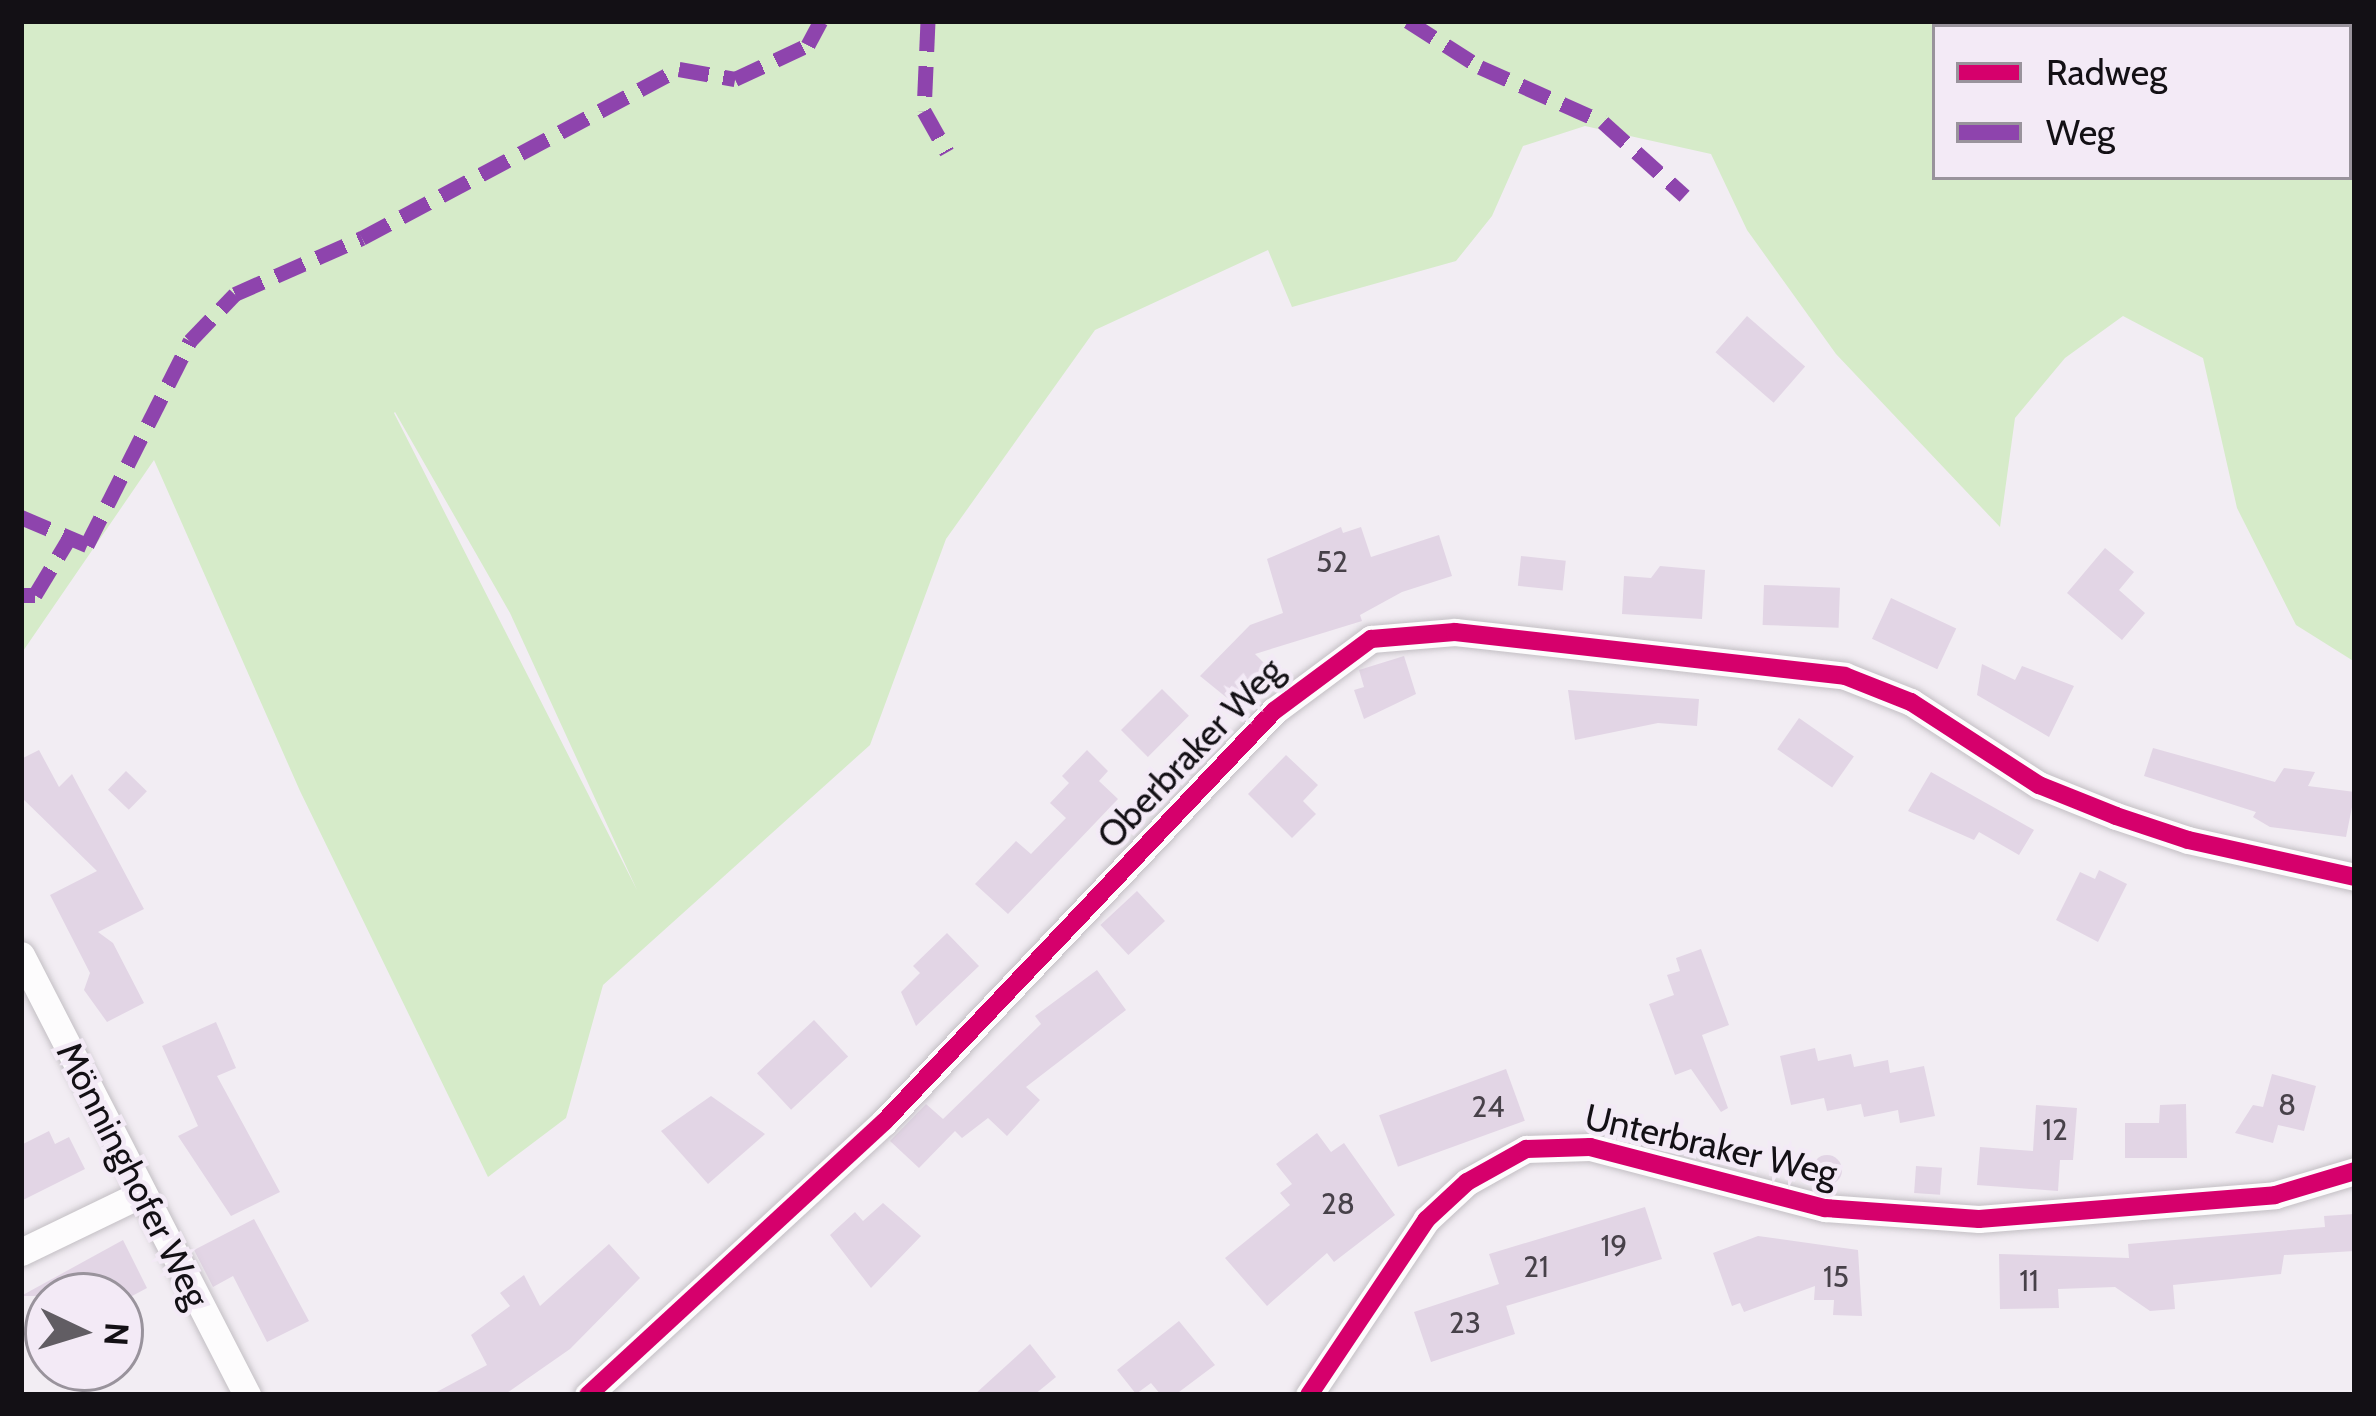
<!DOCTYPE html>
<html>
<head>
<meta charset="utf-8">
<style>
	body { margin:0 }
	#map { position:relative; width:2376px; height:1416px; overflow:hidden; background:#f2edf3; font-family:Cabin,sans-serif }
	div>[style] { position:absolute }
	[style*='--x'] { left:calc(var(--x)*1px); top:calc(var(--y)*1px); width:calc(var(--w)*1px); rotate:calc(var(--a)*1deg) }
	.green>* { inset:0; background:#d6ebc9 }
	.building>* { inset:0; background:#e2d5e5; transform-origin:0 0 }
	.round { border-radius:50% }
	.roads { filter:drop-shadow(0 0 3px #c3bfc4) drop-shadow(0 0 3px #c3bfc4) }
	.minor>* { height:27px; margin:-13.5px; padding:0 13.5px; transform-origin:13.5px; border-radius:13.5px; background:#fdfcfd }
	.quiet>* { height:15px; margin-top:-7.5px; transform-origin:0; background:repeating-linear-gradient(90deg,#8e44ad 0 30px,transparent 0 45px) }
	.cycleway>* { height:18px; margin:-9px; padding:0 9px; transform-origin:9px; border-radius:9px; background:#d6006c }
	span { translate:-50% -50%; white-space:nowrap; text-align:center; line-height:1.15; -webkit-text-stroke:9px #f3eaf6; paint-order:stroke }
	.number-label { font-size:30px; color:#474149 }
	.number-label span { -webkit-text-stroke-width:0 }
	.street-label { font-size:36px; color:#131015 }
	.frame { position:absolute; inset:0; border:24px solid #131015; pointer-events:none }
	.legend { position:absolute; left:1932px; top:24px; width:420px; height:156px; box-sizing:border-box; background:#f3eaf6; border:3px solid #99939c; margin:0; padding:15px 21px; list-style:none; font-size:36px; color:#131015 }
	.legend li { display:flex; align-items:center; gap:24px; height:60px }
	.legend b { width:60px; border:3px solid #99939c }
	.north { position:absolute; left:24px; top:1272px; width:120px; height:120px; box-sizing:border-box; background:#f3eaf6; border:3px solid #99939c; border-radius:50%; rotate:94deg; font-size:33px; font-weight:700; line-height:48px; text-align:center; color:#131015 }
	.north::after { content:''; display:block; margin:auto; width:42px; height:54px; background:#615d63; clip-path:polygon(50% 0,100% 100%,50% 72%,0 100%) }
</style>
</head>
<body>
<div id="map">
	<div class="green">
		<div style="clip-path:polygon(evenodd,21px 21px,2355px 21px,2355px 662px,2296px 625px,2237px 508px,2203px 358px,2123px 316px,2065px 358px,2015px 418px,2000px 527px,1836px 354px,1747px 230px,1711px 154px,1585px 126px,1523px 146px,1492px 216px,1456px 261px,1292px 307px,1268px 250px,1095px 330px,946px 539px,870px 745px,603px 985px,566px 1118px,488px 1177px,300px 791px,154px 460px,21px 654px,21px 21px,2349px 27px,2349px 177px,1935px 177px,1935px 27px,2349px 27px,21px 21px,395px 412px,510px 613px,637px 890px,394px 413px,395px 412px)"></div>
	</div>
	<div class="building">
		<div style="left:1747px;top:316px;width:77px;height:48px;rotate:41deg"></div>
		<div style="clip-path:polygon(1341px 527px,1343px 533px,1361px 527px,1371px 557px,1439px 535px,1452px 576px,1402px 592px,1360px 615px,1362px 621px,1255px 654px,1267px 666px,1232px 702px,1200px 676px,1250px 625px,1283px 613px,1267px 559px)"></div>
		<div style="clip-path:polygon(2105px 548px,2134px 572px,2119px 590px,2145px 613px,2122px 640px,2067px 593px)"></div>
		<div style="left:1521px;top:556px;width:45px;height:30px;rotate:6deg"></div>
		<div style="clip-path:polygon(1660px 566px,1705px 570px,1702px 619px,1622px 614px,1624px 576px,1651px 578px)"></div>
		<div style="left:1764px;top:585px;width:76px;height:40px;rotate:2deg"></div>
		<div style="left:1891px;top:598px;width:72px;height:45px;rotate:25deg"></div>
		<div style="clip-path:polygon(1404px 656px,1416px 694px,1364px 719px,1354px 690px,1364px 687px,1359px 670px)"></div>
		<div style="clip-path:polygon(1982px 664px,2015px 680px,2022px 666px,2074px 686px,2049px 737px,1977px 695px)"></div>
		<div style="left:1162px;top:689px;width:38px;height:58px;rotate:45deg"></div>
		<div style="clip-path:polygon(1568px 690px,1699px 699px,1697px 726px,1658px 723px,1575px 740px)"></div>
		<div style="left:1799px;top:718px;width:67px;height:38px;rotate:35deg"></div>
		<div style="clip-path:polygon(2153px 748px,2275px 782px,2284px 768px,2315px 772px,2308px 786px,2355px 792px,2346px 837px,2270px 827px,2253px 817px,2256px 812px,2144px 776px)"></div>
		<div style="clip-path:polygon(39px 750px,59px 787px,72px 774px,144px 909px,98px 932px,113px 943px,144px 1003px,107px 1022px,84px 990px,90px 973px,50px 895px,97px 871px,21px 797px,21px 759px)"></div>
		<div style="clip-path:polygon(1087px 750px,1108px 771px,1099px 781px,1118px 799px,1008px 914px,975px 884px,1016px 841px,1031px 854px,1066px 818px,1050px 803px,1069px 783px,1062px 776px)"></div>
		<div style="clip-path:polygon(1286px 755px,1318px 785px,1303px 801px,1316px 814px,1292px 838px,1248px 794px)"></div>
		<div style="left:126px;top:771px;width:29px;height:26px;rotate:44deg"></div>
		<div style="clip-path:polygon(1931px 772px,2034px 830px,2019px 855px,1979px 832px,1974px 840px,1908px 811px)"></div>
		<div style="clip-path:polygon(2099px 870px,2127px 884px,2098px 942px,2056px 920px,2080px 872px,2095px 879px)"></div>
		<div style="left:1137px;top:891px;width:41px;height:50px;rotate:47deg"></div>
		<div style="clip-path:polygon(947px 933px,979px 966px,916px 1026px,901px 992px,920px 973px,913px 966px)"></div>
		<div style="clip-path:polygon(1701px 949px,1729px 1025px,1702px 1035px,1728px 1108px,1721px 1112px,1691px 1069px,1675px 1075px,1649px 1004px,1674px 995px,1667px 975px,1680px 971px,1676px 958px)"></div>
		<div style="clip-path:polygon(1097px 970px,1126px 1010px,1026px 1087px,1040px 1100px,1007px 1136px,988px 1118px,962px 1138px,955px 1131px,919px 1168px,890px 1141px,926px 1104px,943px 1119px,1041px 1024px,1035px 1016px)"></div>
		<div style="left:814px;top:1020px;width:50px;height:78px;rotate:47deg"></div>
		<div style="clip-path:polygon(216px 1022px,236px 1068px,217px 1076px,280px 1192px,231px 1216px,178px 1136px,198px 1126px,162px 1046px)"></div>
		<div style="clip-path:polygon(1815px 1048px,1818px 1061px,1851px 1054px,1854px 1067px,1888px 1060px,1890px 1073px,1924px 1066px,1935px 1116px,1900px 1123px,1898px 1110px,1864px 1117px,1861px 1104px,1827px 1111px,1824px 1098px,1791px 1105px,1780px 1056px)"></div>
		<div style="left:1506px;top:1069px;width:55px;height:135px;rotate:70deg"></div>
		<div style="clip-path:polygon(2272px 1074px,2316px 1086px,2304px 1131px,2278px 1125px,2273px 1143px,2235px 1133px,2253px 1105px,2263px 1107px)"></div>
		<div style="clip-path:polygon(711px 1096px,765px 1134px,708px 1184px,661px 1131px)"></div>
		<div style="clip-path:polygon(2186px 1104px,2187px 1158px,2125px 1158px,2125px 1123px,2159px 1123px,2160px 1105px)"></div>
		<div style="clip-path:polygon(2036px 1105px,2077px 1108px,2073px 1160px,2060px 1160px,2058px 1191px,1977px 1185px,1980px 1147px,2033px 1151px)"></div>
		<div style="clip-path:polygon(49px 1131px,55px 1144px,69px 1137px,85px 1169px,21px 1201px,21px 1145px)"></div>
		<div style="clip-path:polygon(1317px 1133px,1331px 1152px,1344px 1143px,1395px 1215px,1334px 1262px,1327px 1253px,1267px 1306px,1225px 1258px,1290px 1205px,1280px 1193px,1292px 1184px,1276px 1164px)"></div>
		<div class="round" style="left:1812px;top:1155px;width:30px;height:30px"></div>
		<div style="left:1916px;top:1166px;width:26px;height:27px;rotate:4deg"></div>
		<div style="clip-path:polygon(883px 1203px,921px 1236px,871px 1288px,830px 1235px,855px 1212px,863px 1221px)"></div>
		<div style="clip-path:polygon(1645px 1207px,1662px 1259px,1506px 1306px,1504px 1299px,1515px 1334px,1431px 1362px,1414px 1312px,1499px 1284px,1489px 1254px)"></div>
		<div style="clip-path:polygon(2355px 1214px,2355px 1251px,2284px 1255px,2281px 1274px,2173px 1285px,2175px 1309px,2150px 1311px,2115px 1287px,2058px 1289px,2059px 1308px,2000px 1309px,1999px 1254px,2129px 1258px,2128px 1244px,2325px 1227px,2324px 1216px)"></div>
		<div style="clip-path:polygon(254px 1219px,309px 1321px,267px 1342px,233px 1276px,213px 1287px,194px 1250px)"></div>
		<div style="clip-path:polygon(1758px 1236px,1858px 1250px,1862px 1316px,1833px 1315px,1834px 1300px,1814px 1300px,1815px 1286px,1744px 1312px,1740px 1303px,1732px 1306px,1713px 1253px)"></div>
		<div style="clip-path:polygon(123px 1240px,147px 1288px,132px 1296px,21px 1296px)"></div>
		<div style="clip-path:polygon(609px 1244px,640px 1278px,570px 1349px,504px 1395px,431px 1395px,487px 1365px,471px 1335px,510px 1306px,500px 1293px,524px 1275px,540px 1306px)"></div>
		<div style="clip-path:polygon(1179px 1321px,1215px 1365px,1175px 1395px,1161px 1395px,1151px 1383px,1136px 1394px,1117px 1370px)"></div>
		<div style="clip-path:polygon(1030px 1344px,1056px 1377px,1034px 1395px,974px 1395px)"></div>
	</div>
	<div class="roads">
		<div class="minor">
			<div style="--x:21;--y:955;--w:495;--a:62.8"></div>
			<div style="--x:21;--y:1252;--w:131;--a:-25.8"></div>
			<div style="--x:588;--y:1395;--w:403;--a:-42.7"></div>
			<div style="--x:884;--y:1122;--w:567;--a:-46.5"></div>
			<div style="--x:1274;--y:711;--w:121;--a:-36.6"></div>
			<div style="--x:1371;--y:639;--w:84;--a:-4.8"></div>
			<div style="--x:1455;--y:632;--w:392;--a:6.4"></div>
			<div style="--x:1845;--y:676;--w:71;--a:21.5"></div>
			<div style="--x:1911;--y:702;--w:153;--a:33"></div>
			<div style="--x:2039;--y:785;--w:83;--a:21.9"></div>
			<div style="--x:2116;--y:816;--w:76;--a:18.4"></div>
			<div style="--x:2188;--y:840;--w:171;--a:12.5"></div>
			<div style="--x:1309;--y:1395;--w:211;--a:-56.2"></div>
			<div style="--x:1426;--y:1220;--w:56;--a:-42.8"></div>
			<div style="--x:1467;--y:1182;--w:68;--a:-29.2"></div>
			<div style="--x:1526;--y:1149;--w:64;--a:-1.8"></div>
			<div style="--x:1590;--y:1147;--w:243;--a:14.6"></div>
			<div style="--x:1825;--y:1208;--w:154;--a:4.1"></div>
			<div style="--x:1979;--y:1219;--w:297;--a:-4.6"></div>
			<div style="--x:2275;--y:1195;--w:84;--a:-16.7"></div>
		</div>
	</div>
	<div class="quiet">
		<div style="--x:928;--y:21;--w:90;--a:92.5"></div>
		<div style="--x:924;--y:111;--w:47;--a:60.7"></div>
		<div style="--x:1408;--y:21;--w:85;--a:32.6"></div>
		<div style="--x:1480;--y:67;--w:135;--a:24.1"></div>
		<div style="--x:1603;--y:122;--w:110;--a:42.1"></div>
		<div style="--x:21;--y:517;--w:72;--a:23"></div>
		<div style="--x:87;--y:545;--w:229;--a:-63.2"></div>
		<div style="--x:190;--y:341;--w:65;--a:-46.2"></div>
		<div style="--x:235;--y:294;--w:139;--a:-23.8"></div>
		<div style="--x:362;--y:238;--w:359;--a:-28.1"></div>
		<div style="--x:679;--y:69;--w:57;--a:10.1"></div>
		<div style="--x:735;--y:79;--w:81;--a:-25"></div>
		<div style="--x:808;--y:45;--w:27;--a:-62"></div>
		<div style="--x:21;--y:595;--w:14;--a:0"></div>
		<div style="--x:35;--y:595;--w:68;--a:-58.9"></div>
	</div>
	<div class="cycleway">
		<div style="--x:588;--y:1395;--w:403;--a:-42.7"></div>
		<div style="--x:884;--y:1122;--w:567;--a:-46.5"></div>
		<div style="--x:1274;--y:711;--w:121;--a:-36.6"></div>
		<div style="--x:1371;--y:639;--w:84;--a:-4.8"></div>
		<div style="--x:1455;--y:632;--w:392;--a:6.4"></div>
		<div style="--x:1845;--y:676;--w:71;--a:21.5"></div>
		<div style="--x:1911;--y:702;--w:153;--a:33"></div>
		<div style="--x:2039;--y:785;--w:83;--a:21.9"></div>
		<div style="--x:2116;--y:816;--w:76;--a:18.4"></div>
		<div style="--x:2188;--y:840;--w:171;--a:12.5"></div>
		<div style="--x:1309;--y:1395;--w:211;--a:-56.2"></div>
		<div style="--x:1426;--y:1220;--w:56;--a:-42.8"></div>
		<div style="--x:1467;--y:1182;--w:68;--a:-29.2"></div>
		<div style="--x:1526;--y:1149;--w:64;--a:-1.8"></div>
		<div style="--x:1590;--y:1147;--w:243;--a:14.6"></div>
		<div style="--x:1825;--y:1208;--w:154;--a:4.1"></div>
		<div style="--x:1979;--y:1219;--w:297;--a:-4.6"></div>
		<div style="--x:2275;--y:1195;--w:84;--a:-16.7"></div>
	</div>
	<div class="number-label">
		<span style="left:1332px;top:562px">52</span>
		<span style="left:2287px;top:1105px">8</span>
		<span style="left:1488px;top:1107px">24</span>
		<span style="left:2055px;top:1130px">12</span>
		<span style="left:1338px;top:1204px">28</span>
		<span style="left:1614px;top:1246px">19</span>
		<span style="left:1536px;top:1267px">21</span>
		<span style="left:1836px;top:1277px">15</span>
		<span style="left:2029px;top:1281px">11</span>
		<span style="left:1465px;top:1323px">23</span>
	</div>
	<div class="street-label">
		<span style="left:1190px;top:753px;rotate:-46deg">Oberbraker Weg</span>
		<span style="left:1711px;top:1145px;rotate:13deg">Unterbraker Weg</span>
		<span style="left:133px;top:1175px;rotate:63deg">Mönninghofer Weg</span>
	</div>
	<div class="frame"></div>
	<ul class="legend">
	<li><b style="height:15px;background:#d6006c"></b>Radweg</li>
	<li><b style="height:15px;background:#8e44ad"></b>Weg</li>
	</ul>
	<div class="north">N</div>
</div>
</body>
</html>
